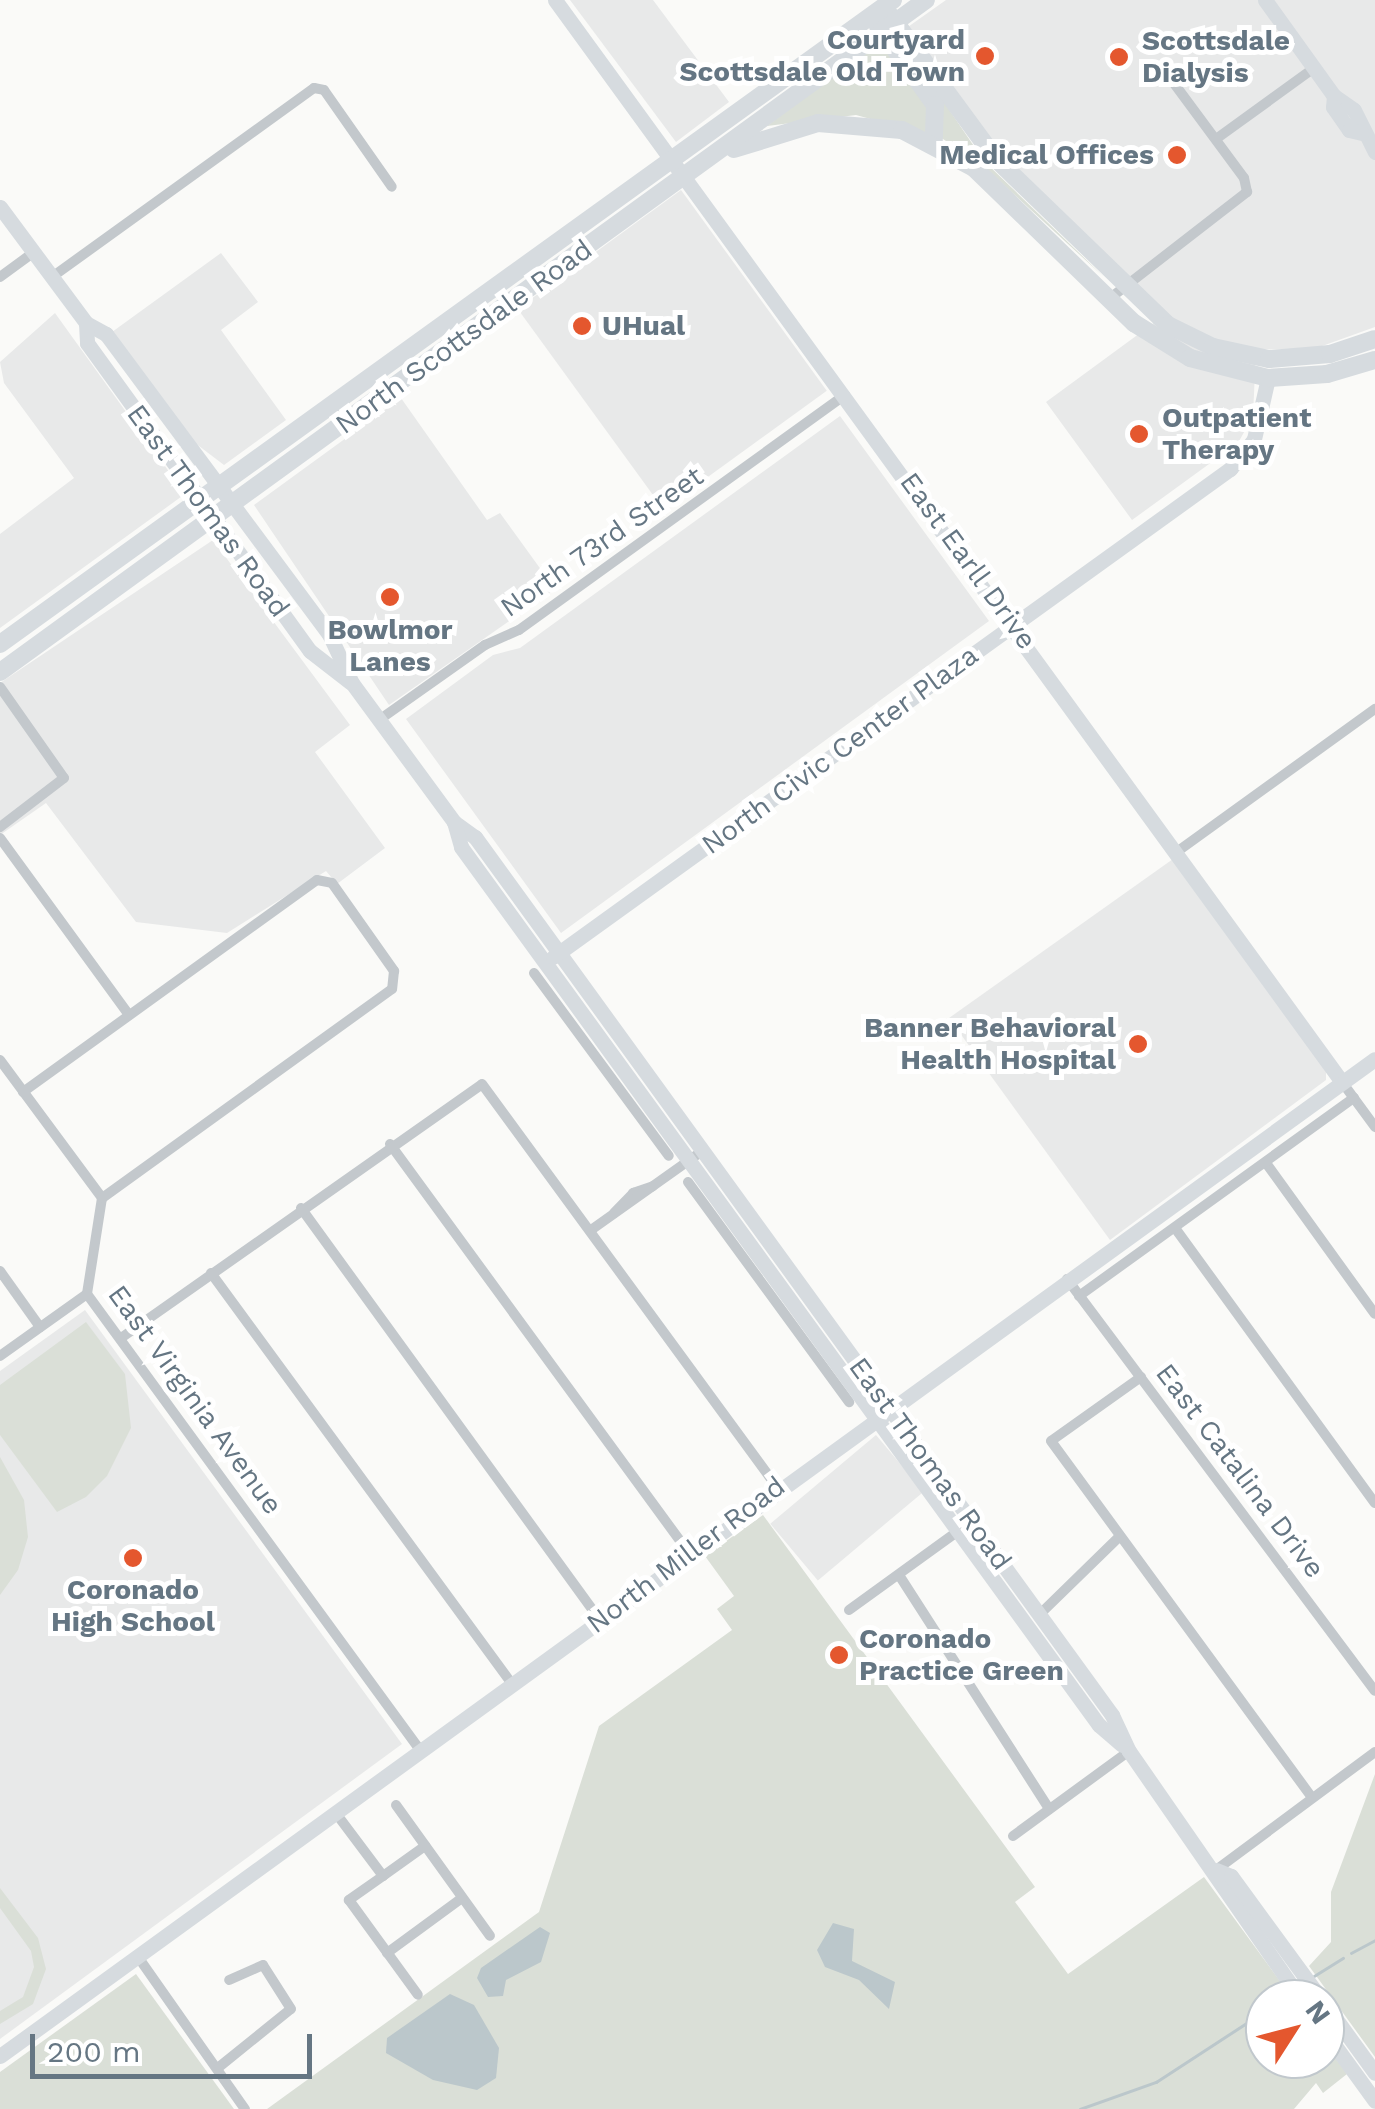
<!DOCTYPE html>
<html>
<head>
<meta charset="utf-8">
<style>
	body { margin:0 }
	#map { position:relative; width:1375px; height:2109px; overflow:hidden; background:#fafaf8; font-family:"Work Sans",sans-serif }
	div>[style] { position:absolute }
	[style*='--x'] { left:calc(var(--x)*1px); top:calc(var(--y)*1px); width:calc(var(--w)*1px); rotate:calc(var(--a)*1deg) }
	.built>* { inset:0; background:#e8e9e9; transform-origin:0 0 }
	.green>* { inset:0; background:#dadfd7 }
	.water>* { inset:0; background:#bbc7cb }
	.stream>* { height:2.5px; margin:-1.25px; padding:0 1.25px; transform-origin:1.25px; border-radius:1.25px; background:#bbc7cb }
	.street>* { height:10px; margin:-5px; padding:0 5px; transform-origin:5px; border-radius:5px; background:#c3c8cc }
	.secondary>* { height:15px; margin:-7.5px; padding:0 7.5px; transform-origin:7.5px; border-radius:7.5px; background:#d6dbdf }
	.primary>* { height:18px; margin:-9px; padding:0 9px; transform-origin:9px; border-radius:9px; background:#d6dbdf }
	.dots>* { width:28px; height:28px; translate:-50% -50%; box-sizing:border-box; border:5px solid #fff; border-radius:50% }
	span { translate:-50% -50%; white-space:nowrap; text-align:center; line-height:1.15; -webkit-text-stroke:10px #fff; paint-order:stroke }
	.poi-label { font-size:28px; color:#657683; font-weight:700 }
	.right { translate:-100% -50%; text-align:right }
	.left { translate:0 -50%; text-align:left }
	.street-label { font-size:28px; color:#657683 }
	.north { position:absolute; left:1245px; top:1979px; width:100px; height:100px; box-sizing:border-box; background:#fff; border:2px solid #c1c8cd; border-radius:50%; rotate:54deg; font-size:28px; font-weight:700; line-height:40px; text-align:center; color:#657683 }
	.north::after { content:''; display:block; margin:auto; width:35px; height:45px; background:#e4572e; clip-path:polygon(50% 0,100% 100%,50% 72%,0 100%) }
	.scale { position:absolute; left:30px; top:2034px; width:282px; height:45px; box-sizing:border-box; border:5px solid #657683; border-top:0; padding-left:12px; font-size:30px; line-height:35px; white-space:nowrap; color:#657683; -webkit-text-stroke:8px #fff; paint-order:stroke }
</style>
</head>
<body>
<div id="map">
	<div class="built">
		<div style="clip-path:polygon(570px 0,653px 0,729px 102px,676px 142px)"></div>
		<div style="clip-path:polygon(946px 0,1375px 0,1375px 327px,1311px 350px,1256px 349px,1253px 416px,1238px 443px,1132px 520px,1046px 402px,1166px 314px,977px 128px,905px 29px)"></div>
		<div style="left:681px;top:190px;width:248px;height:202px;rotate:54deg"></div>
		<div style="clip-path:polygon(221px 253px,258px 302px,221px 330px,286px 420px,224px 465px,195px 443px,112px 332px)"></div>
		<div style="clip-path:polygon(55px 313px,185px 494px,0 628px,0 534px,74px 478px,4px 383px,0 362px)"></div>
		<div style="clip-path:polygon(401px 398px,487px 520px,500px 513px,555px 589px,389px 705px,254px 505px)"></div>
		<div style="clip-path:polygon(840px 416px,989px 621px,561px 933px,406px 719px,493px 655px,520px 648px)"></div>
		<div style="clip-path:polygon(213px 540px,350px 725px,315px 752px,385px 848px,337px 884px,326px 871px,227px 933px,136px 922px,46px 803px,0 835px,0 683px)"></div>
		<div style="clip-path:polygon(1173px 859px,1326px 1071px,1326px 1080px,1110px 1240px,949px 1018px)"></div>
		<div style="clip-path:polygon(85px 1310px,402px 1744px,0 2039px,0 1371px)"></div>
		<div style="left:876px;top:1435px;width:74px;height:138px;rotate:50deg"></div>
	</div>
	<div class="green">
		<div style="clip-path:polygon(899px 36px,984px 161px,1104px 277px,982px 165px,943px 139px,856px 115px,767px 126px,876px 43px)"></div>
		<div style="clip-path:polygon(86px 1322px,125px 1374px,131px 1428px,107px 1476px,86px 1497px,57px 1512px,0 1435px,0 1385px)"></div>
		<div style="clip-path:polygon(0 1457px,24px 1500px,28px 1537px,18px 1570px,0 1595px)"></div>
		<div style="clip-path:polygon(763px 1515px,1035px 1887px,1015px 1902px,1068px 1974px,1204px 1877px,1293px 1999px,1265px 1999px,1265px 2059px,1325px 2059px,1325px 2044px,1347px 2074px,1323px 2093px,1316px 2083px,1294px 2109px,267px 2109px,539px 1912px,599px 1726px,732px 1630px,717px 1609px,734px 1596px,705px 1556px)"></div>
		<div style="clip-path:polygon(1375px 1774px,1375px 2057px,1309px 1966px,1331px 1942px,1331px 1892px)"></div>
		<div style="clip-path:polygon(0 1888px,38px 1938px,46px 1969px,33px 2004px,0 2024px,0 2011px,23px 1997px,34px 1967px,31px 1951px,0 1908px)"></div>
		<div style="clip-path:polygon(136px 1974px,234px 2109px,0 2109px,0 2072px)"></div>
	</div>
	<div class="water">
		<div style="clip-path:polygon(833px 1923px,854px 1929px,852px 1961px,895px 1982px,889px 2009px,859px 1980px,825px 1967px,817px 1950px)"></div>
		<div style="clip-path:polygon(540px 1927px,550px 1933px,541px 1962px,506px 1980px,503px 1996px,488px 1997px,477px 1978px,481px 1968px)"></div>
		<div style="clip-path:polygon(450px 1994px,474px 2005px,499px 2048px,496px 2078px,477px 2090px,433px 2080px,386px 2053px,387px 2038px)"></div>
	</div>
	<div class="stream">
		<div style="--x:1351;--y:1953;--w:27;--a:-28"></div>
		<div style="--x:1314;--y:1976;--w:34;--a:-32"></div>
		<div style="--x:1080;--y:2109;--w:81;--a:-19.6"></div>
		<div style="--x:1156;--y:2082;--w:130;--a:-33.1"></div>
	</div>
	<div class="street">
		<div style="--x:1216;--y:139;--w:121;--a:-35.9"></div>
		<div style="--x:0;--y:277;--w:42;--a:-36.3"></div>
		<div style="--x:52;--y:277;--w:323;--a:-35.8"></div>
		<div style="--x:314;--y:88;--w:10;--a:11"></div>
		<div style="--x:324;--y:90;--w:118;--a:55"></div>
		<div style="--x:1109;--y:299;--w:175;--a:-37.8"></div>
		<div style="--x:1247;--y:192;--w:14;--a:-102"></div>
		<div style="--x:1244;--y:178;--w:138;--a:-126.5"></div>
		<div style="--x:0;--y:687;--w:111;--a:54.9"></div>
		<div style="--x:64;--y:778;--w:81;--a:142.6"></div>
		<div style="--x:379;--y:720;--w:130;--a:-35.3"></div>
		<div style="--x:485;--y:645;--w:37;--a:-24"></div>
		<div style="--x:519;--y:630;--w:402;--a:-35.8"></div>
		<div style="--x:0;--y:838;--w:219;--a:53.9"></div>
		<div style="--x:1178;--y:851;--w:243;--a:-35.8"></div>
		<div style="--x:534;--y:973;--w:227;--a:53.6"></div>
		<div style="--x:0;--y:1060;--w:172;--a:53.5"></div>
		<div style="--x:102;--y:1198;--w:97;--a:98.9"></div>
		<div style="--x:87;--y:1294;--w:565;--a:53.86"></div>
		<div style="--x:1342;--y:1082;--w:56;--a:53.7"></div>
		<div style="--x:23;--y:1092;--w:362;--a:-35.8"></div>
		<div style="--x:317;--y:880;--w:15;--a:11"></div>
		<div style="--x:332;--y:883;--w:108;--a:54.8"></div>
		<div style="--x:394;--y:971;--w:18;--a:96"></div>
		<div style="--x:392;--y:989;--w:357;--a:144.2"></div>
		<div style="--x:390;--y:1144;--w:507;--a:53.83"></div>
		<div style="--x:1266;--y:1163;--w:186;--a:54.2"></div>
		<div style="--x:688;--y:1182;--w:273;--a:53.8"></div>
		<div style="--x:301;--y:1208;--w:509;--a:54.03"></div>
		<div style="--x:614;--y:1213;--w:28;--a:-46"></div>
		<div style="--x:633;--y:1193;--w:21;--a:-19"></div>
		<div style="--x:1175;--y:1228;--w:340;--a:54"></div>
		<div style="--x:591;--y:1230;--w:136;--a:-35.4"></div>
		<div style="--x:0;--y:1271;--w:69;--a:54.5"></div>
		<div style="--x:211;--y:1273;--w:509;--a:53.78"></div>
		<div style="--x:1067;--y:1279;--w:514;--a:53.22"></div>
		<div style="--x:1079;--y:1296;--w:339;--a:-35.8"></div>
		<div style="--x:121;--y:1338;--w:441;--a:-35.1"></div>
		<div style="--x:482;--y:1084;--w:499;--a:53.8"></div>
		<div style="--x:0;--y:1356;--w:107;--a:-35.5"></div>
		<div style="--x:1141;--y:1377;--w:110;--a:144.6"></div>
		<div style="--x:1051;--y:1441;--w:441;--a:53.8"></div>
		<div style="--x:899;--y:1575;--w:278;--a:57.3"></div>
		<div style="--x:849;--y:1610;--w:135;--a:-35.9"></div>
		<div style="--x:1039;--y:1615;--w:113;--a:-44.3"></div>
		<div style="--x:396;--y:1805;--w:161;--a:54.3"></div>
		<div style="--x:335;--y:1812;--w:80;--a:53.1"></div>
		<div style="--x:383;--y:1876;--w:42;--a:144.8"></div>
		<div style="--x:349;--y:1900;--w:117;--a:54"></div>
		<div style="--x:1013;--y:1836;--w:144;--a:-36.2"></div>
		<div style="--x:1216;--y:1870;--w:198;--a:-36.6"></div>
		<div style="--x:383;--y:1876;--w:52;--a:-35.5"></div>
		<div style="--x:387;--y:1953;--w:93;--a:-36.3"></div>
		<div style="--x:138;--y:1957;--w:186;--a:54.9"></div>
		<div style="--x:219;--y:2067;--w:92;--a:-38.9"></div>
		<div style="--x:291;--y:2009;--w:52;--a:-122.5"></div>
		<div style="--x:263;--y:1965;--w:37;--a:156"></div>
	</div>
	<div class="secondary">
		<div style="--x:555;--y:0;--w:1338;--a:53.97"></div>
		<div style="--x:1265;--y:0;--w:118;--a:54.3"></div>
		<div style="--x:1334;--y:96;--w:24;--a:35"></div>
		<div style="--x:1354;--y:110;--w:47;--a:63.4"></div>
		<div style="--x:1334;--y:96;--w:11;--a:95"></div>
		<div style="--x:1333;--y:107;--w:28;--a:55"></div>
		<div style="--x:1349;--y:130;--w:13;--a:13"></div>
		<div style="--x:0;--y:207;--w:144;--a:53.4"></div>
		<div style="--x:86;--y:323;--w:23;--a:29"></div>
		<div style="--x:106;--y:334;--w:374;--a:53.4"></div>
		<div style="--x:329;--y:634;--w:54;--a:64.9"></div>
		<div style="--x:352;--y:683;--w:172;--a:53.7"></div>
		<div style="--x:454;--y:822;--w:26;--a:36"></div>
		<div style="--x:475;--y:837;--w:1085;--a:54.04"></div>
		<div style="--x:1112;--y:1715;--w:40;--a:65"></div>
		<div style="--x:1129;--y:1751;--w:302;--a:55.3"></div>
		<div style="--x:86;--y:323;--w:20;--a:87"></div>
		<div style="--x:87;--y:343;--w:380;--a:54.1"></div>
		<div style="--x:310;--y:651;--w:51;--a:37.8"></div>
		<div style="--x:454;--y:822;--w:26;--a:74"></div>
		<div style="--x:461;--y:847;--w:1085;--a:54"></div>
		<div style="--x:1099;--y:1725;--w:30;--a:41"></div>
		<div style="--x:553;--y:957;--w:835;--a:-35.79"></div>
		<div style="--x:1230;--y:469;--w:38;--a:-51"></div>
		<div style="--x:1254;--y:439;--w:63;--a:-77.1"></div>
		<div style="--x:1216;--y:1870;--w:16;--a:22"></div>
		<div style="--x:1231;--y:1876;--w:152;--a:53.8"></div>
		<div style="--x:1325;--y:2004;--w:85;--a:54.1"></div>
		<div style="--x:1325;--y:2032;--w:85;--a:54.1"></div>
		<div style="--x:0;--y:2056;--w:1698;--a:-35.95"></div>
	</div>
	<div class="primary">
		<div style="--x:890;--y:15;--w:177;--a:53.7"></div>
		<div style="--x:995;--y:158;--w:240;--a:44"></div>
		<div style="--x:1168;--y:325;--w:50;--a:26.1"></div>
		<div style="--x:1213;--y:347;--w:57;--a:12.1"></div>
		<div style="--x:1269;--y:359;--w:61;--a:-4.7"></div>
		<div style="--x:1330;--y:354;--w:47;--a:-18.4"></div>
		<div style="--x:877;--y:24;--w:100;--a:54.4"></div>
		<div style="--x:935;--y:105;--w:37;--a:92"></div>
		<div style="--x:734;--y:149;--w:88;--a:-17.2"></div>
		<div style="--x:818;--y:123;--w:84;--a:4.8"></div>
		<div style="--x:902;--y:130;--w:81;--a:27.8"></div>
		<div style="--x:974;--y:168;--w:223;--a:44.1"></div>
		<div style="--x:1134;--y:323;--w:66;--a:32"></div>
		<div style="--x:1190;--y:358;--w:81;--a:14.4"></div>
		<div style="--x:1268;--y:378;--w:59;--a:-3.9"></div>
		<div style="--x:1327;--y:374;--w:50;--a:-16.3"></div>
		<div style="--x:0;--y:644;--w:1101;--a:-35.8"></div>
		<div style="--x:0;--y:672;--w:1144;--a:-35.97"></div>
	</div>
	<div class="dots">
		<div style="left:985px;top:56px;background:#e4572e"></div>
		<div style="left:1119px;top:57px;background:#e4572e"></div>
		<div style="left:1177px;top:155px;background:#e4572e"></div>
		<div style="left:582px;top:326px;background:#e4572e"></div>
		<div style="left:1139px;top:434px;background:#e4572e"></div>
		<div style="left:390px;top:597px;background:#e4572e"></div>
		<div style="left:1138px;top:1044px;background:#e4572e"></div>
		<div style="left:133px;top:1558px;background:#e4572e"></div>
		<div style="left:839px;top:1655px;background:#e4572e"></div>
	</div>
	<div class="poi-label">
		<span class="right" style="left:965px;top:56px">Courtyard<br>Scottsdale Old Town</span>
		<span class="left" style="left:1142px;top:57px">Scottsdale<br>Dialysis</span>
		<span class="right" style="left:1154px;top:155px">Medical Offices</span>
		<span class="left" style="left:602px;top:326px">UHual</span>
		<span class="left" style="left:1162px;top:434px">Outpatient<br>Therapy</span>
		<span style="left:390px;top:646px">Bowlmor<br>Lanes</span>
		<span class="right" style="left:1116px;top:1044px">Banner Behavioral<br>Health Hospital</span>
		<span style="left:133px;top:1606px">Coronado<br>High School</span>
		<span class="left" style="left:859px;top:1655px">Coronado<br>Practice Green</span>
	</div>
	<div class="street-label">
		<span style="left:464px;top:337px;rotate:-36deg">North Scottsdale Road</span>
		<span style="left:208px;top:511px;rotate:54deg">East Thomas Road</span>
		<span style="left:602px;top:542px;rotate:-35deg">North 73rd Street</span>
		<span style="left:968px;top:561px;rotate:54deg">East Earll Drive</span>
		<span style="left:840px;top:750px;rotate:-36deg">North Civic Center Plaza</span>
		<span style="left:195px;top:1400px;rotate:54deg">East Virginia Avenue</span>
		<span style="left:930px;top:1464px;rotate:54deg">East Thomas Road</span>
		<span style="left:1240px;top:1471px;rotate:53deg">East Catalina Drive</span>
		<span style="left:686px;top:1555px;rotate:-37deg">North Miller Road</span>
	</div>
	<div class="north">N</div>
	<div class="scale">200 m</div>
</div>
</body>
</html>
